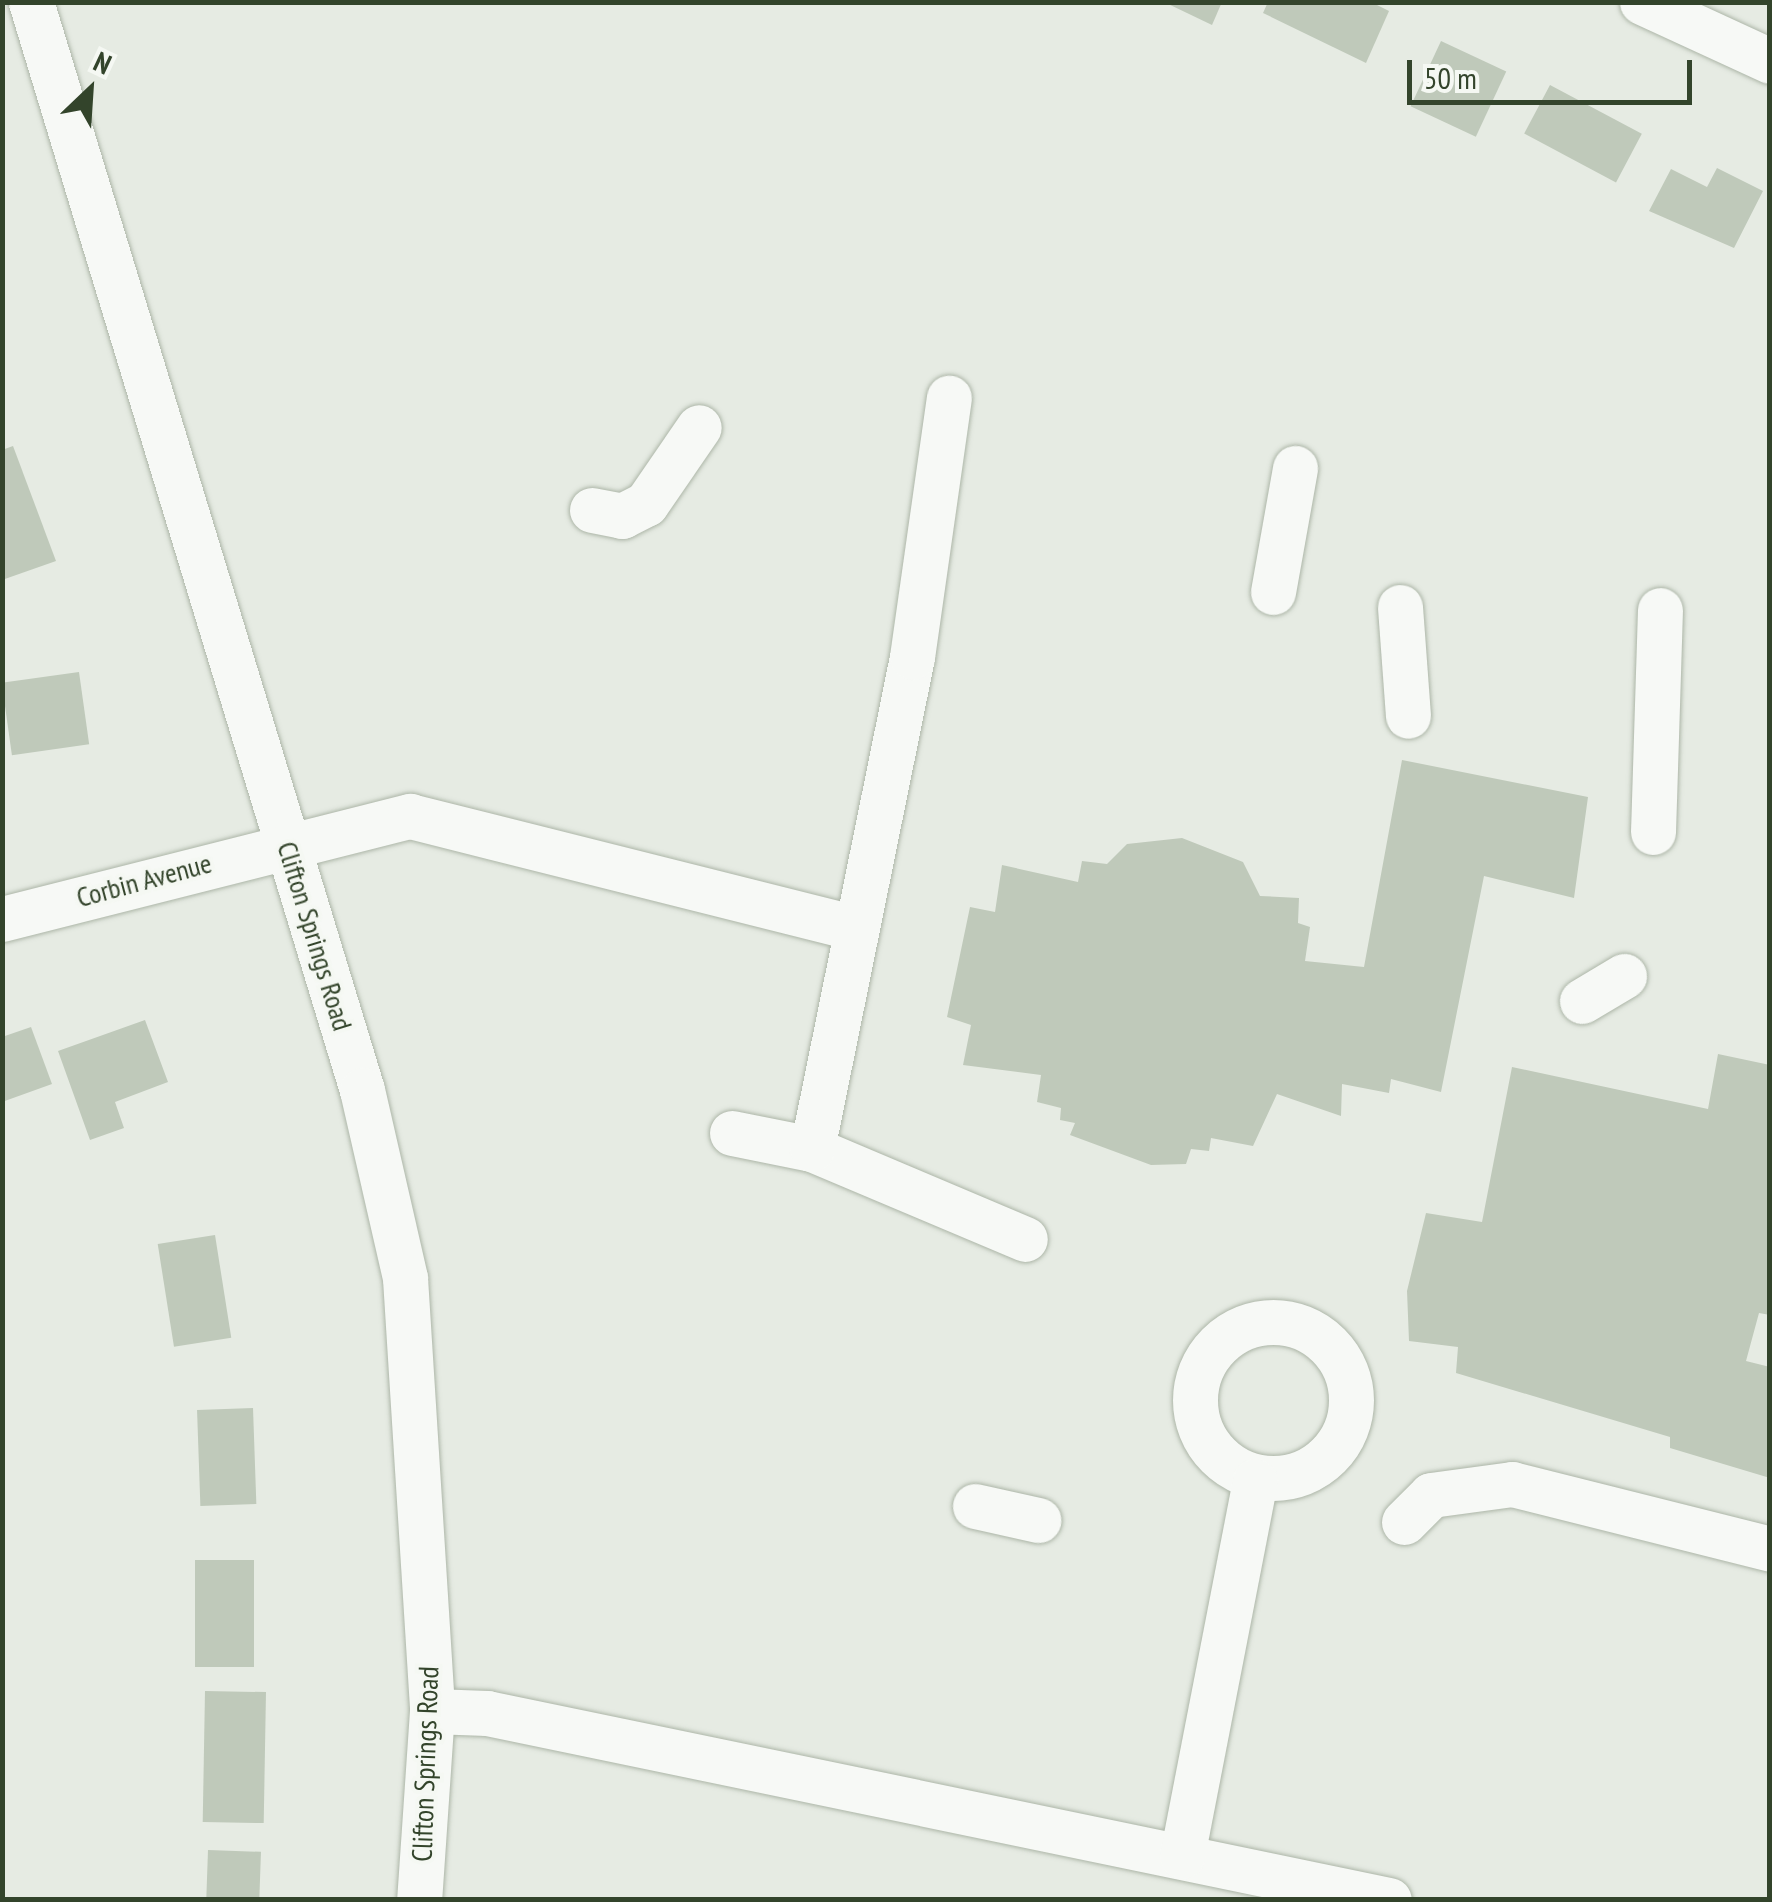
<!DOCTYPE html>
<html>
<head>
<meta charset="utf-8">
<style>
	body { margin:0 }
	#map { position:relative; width:1772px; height:1902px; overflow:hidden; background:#e6ebe3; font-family:"PT Sans Narrow",sans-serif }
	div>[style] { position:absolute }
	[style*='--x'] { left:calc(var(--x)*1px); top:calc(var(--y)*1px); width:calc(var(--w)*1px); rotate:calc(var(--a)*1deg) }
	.building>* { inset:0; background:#bfc9ba; transform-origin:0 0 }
	.roads { filter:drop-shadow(0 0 2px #adb6a8) drop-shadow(0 0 2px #adb6a8) }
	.minor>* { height:45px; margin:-22.5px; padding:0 22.5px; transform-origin:22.5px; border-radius:22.5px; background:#f7f9f6 }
	.minor>.ring { margin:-22.5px; padding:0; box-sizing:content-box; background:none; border:45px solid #f7f9f6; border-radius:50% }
	span { translate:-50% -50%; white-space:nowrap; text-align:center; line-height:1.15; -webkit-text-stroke:8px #f5f8f3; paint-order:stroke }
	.street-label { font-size:28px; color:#33442b }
	.frame { position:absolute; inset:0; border:5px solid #33442b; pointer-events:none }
	.north { position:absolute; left:40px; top:40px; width:100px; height:100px; -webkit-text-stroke:8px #f5f8f3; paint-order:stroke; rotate:25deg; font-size:28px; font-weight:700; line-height:40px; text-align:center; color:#33442b }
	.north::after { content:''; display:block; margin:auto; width:35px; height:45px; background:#33442b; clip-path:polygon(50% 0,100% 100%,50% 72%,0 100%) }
	.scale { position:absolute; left:1407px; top:60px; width:285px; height:45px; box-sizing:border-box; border:5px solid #33442b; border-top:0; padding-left:12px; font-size:30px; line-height:35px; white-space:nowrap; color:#33442b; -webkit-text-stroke:8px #f5f8f3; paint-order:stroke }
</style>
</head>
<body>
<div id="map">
	<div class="building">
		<div style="clip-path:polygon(1164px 2px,1222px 2px,1212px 25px)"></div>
		<div style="clip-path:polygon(1268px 2px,1371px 2px,1389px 11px,1366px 63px,1263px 13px)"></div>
		<div style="left:1441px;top:41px;width:72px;height:72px;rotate:25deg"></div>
		<div style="left:1550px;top:85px;width:104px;height:55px;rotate:28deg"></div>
		<div style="clip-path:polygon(1717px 168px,1763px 191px,1734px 248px,1649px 211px,1671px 169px,1707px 187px)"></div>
		<div style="clip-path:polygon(13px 446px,56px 561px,2px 580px,2px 450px)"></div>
		<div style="left:79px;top:672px;width:73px;height:78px;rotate:82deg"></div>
		<div style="clip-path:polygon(1402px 760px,1588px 797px,1574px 898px,1484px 876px,1441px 1092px,1391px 1079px,1389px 1093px,1342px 1084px,1341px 1116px,1277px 1094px,1253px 1146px,1211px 1138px,1209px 1151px,1191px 1149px,1186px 1164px,1151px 1165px,1070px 1135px,1075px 1123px,1060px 1120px,1061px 1108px,1037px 1102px,1041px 1075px,963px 1065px,971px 1025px,947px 1017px,970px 907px,995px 912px,1002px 865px,1078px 882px,1082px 861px,1107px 864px,1127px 844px,1182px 838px,1243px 862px,1260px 896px,1299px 898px,1298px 923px,1310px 927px,1305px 961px,1364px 967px)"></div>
		<div style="clip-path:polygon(145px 1020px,168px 1082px,115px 1102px,124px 1128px,90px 1140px,58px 1051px)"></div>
		<div style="clip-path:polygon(31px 1027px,52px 1084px,2px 1102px,2px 1037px)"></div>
		<div style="clip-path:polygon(1718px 1054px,1770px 1065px,1770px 1315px,1759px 1313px,1746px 1361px,1770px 1367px,1770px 1478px,1670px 1448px,1670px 1437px,1456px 1373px,1458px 1347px,1409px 1341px,1407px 1291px,1426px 1213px,1482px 1222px,1512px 1067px,1708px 1109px)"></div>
		<div style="left:215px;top:1235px;width:104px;height:58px;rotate:81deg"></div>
		<div style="left:253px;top:1408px;width:96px;height:56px;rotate:88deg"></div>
		<div style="left:195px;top:1560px;width:59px;height:107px"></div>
		<div style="left:205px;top:1691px;width:61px;height:131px;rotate:1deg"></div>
		<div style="left:208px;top:1850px;width:53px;height:50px;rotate:2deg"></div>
	</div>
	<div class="roads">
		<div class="minor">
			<div style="--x:31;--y:2;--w:1137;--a:73.08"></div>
			<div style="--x:362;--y:1090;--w:193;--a:77.1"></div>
			<div style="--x:405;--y:1278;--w:434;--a:86.4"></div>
			<div style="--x:432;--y:1711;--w:189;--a:93.9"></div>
			<div style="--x:1642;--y:2;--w:141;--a:24.7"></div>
			<div style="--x:592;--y:510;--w:31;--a:11"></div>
			<div style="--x:622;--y:516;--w:27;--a:-27"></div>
			<div style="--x:646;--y:504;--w:93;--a:-55.5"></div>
			<div style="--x:1273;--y:592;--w:126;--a:-79.9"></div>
			<div style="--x:1400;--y:607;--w:109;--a:85.8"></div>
			<div style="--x:1653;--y:832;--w:222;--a:-88.2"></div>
			<div style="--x:2;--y:919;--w:421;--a:-14.2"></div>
			<div style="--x:410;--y:816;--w:459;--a:14.1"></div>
			<div style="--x:1582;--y:1001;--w:49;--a:-30.8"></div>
			<div style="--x:732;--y:1133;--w:82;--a:11.3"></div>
			<div style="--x:812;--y:1149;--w:231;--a:22.9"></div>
			<div style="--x:812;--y:1149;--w:502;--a:-78.51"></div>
			<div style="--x:912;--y:657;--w:262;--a:-81.9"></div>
			<div class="ring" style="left:1195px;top:1322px;width:111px;height:111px"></div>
			<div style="--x:975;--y:1506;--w:65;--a:12.5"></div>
			<div style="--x:1404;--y:1522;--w:38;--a:-45"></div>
			<div style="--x:1431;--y:1495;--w:82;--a:-7.7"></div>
			<div style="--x:1512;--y:1484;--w:266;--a:14.1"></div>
			<div style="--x:432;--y:1711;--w:55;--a:2.1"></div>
			<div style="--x:487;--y:1713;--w:921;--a:11.71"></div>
			<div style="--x:1182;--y:1856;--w:382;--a:-79"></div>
		</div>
	</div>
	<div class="street-label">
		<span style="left:144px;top:880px;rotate:-15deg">Corbin Avenue</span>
		<span style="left:315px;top:936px;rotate:73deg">Clifton Springs Road</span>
		<span style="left:425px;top:1764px;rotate:-88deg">Clifton Springs Road</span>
	</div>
	<div class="frame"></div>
	<div class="north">N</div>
	<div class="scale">50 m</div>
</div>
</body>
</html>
